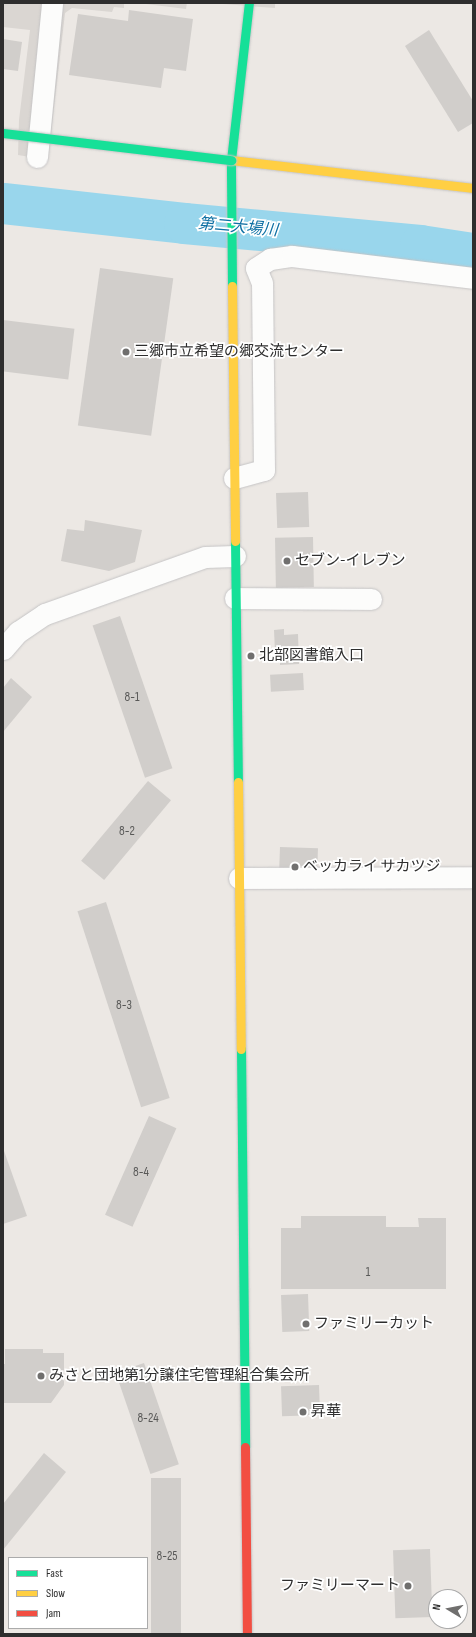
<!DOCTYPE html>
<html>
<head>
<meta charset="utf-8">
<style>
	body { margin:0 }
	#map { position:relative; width:476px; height:1637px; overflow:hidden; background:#ece8e4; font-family:"Sofia Sans Condensed","Noto Sans JP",sans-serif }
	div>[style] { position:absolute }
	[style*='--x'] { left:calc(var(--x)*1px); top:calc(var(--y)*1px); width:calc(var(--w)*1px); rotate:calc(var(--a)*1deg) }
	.plaza>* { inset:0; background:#dad6d2 }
	.river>* { height:41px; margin:-20.5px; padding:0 20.5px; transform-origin:20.5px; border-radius:20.5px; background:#99d6ec }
	.building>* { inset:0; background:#d1cecb; transform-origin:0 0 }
	.roads { filter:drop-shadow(0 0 1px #c5c4c5) drop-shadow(0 0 1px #c5c4c5) }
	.street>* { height:21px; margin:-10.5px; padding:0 10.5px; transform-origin:10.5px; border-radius:10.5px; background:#fcfcfb }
	.fast>* { height:9px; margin:-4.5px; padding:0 4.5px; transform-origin:4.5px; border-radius:4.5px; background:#16e098 }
	.slow>* { height:9px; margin:-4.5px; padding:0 4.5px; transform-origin:4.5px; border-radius:4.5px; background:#ffcf43 }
	.jam>* { height:9px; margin:-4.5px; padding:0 4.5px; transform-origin:4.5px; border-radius:4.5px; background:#f24e42 }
	.bridges { filter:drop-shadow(0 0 1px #c5c4c5) drop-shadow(0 0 1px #c5c4c5) }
	.fast-bridge>* { height:9px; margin:-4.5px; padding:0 4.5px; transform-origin:4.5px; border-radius:4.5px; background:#16e098 }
	.dots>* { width:11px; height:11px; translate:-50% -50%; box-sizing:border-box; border:2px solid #fff; border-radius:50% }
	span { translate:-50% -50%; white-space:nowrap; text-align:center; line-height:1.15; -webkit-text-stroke:3.5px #fff; paint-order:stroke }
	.number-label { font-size:13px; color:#585857 }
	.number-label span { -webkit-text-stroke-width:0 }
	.poi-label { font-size:15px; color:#2e2e2e }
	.left { translate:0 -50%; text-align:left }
	.right { translate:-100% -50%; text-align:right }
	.water-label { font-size:16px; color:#0d6fa3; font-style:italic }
	.frame { position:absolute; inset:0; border:4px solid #2e2e2e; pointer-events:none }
	.legend { position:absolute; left:8px; top:1557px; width:140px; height:72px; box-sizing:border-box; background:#fff; border:1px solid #ababab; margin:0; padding:5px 7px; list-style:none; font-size:12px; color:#2e2e2e }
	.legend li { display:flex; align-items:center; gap:8px; height:20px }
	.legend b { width:20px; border:1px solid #ababab }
	.north { position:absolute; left:428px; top:1589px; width:40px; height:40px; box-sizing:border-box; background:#fff; border:1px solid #ababab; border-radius:50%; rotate:280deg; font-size:11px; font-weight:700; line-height:16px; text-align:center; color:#2e2e2e }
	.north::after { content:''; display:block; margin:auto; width:14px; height:18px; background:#706f6e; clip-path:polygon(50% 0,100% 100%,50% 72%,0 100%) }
</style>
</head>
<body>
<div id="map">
	<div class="plaza">
		<div style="clip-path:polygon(3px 3px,124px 3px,124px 8px,114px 7px,112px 12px,72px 8px,65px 13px,48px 160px,18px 155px,19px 120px,30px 30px,3px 27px)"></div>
		<div style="clip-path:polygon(138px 3px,187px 3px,186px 9px)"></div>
		<div style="clip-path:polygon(210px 3px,275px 3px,275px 8px)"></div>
	</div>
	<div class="river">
		<div style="--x:3;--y:203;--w:182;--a:6.3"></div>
		<div style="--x:184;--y:223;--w:237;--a:5.3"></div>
		<div style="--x:420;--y:245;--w:54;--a:8.6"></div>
	</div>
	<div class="building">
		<div style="clip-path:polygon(129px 10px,193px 19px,186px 71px,164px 68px,161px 88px,69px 75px,78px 14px,128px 21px)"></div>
		<div style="clip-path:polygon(429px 30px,473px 101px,473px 123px,458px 132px,405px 46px)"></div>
		<div style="clip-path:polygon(3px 39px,22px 42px,18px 71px,3px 69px)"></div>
		<div style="left:100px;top:268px;width:74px;height:159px;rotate:8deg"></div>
		<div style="left:3px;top:320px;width:72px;height:51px;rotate:7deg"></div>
		<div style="left:308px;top:492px;width:35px;height:32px;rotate:88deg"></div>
		<div style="clip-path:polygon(85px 520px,142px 530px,135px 562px,109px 571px,61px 561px,67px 529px,84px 531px)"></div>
		<div style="left:313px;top:537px;width:50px;height:38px;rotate:89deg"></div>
		<div style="left:120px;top:616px;width:161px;height:29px;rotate:71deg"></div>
		<div style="clip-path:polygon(284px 629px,284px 635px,298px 634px,299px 664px,280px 665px,280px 652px,275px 652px,274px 630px)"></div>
		<div style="left:303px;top:673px;width:17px;height:33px;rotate:87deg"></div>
		<div style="clip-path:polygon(11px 678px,32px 697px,3px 732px,3px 688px)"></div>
		<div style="left:148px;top:781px;width:30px;height:104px;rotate:40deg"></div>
		<div style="left:280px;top:847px;width:38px;height:22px;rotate:2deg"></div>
		<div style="left:106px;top:902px;width:206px;height:30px;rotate:72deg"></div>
		<div style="left:149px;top:1116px;width:30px;height:108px;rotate:24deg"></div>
		<div style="clip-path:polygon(3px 1148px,27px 1216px,3px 1224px)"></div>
		<div style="clip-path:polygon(301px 1216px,386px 1216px,386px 1227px,419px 1227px,418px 1218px,446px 1218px,446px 1289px,281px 1289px,281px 1228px,301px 1228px)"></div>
		<div style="left:308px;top:1294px;width:37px;height:27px;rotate:88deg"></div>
		<div style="clip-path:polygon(5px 1349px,43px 1349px,43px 1353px,64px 1353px,64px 1385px,51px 1403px,3px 1403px,3px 1364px,5px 1364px)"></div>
		<div style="left:144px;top:1363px;width:107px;height:30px;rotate:71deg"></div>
		<div style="left:319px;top:1385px;width:30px;height:38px;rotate:88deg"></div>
		<div style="clip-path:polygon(44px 1453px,66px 1472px,3px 1550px,3px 1504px)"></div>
		<div style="left:151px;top:1478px;width:30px;height:156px"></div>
		<div style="left:430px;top:1549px;width:68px;height:37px;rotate:88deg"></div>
	</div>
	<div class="roads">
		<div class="street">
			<div style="--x:37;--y:157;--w:155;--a:-84.4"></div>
			<div style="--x:234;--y:478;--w:31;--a:-15"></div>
			<div style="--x:264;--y:470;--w:187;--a:-90.6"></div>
			<div style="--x:262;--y:283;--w:16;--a:-112"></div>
			<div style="--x:256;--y:268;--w:17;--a:-33"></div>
			<div style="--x:270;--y:259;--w:22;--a:-8"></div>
			<div style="--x:292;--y:256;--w:182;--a:6.9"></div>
			<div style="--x:235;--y:598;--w:136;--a:0.4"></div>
			<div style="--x:3;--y:649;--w:23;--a:-49"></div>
			<div style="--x:18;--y:632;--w:32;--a:-34"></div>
			<div style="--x:45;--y:614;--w:170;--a:-19.6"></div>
			<div style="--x:205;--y:557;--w:30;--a:-2"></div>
			<div style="--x:239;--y:878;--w:234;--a:-0.2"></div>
		</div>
		<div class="fast">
			<div style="--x:232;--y:286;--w:126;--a:-90.5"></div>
			<div style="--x:231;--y:160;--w:158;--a:-83.5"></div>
			<div style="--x:235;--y:541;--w:241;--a:89.3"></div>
			<div style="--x:241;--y:1049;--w:398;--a:89.4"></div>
		</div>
		<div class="slow">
			<div style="--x:231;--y:160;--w:244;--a:6.6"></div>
			<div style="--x:232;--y:286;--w:255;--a:89.3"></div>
			<div style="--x:238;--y:782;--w:267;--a:89.4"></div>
		</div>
		<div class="jam">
			<div style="--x:245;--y:1447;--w:187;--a:89.4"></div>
		</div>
	</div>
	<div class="bridges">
		<div class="fast-bridge">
			<div style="--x:3;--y:133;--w:230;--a:6.8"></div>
		</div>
	</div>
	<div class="dots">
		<div style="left:126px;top:352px;background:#706f6e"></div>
		<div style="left:287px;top:561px;background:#706f6e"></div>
		<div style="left:251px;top:656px;background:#706f6e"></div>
		<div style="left:295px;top:867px;background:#706f6e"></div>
		<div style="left:306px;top:1324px;background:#706f6e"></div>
		<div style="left:41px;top:1376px;background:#706f6e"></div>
		<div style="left:303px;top:1412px;background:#706f6e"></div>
		<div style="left:408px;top:1586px;background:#706f6e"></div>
	</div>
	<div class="number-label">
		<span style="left:132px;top:697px">8-1</span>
		<span style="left:127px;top:831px">8-2</span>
		<span style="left:124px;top:1005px">8-3</span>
		<span style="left:141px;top:1172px">8-4</span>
		<span style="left:368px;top:1272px">1</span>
		<span style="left:148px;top:1418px">8-24</span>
		<span style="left:167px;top:1556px">8-25</span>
	</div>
	<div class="poi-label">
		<span class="left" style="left:134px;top:352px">三郷市立希望の郷交流センター</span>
		<span class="left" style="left:295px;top:561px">セブン-イレブン</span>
		<span class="left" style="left:259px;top:656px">北部図書館入口</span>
		<span class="left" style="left:303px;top:867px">ベッカライ サカツジ</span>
		<span class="left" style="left:314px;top:1324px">ファミリーカット</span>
		<span class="left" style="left:49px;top:1376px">みさと団地第1分譲住宅管理組合集会所</span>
		<span class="left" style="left:311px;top:1412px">昇華</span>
		<span class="right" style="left:400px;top:1586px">ファミリーマート</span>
	</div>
	<div class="water-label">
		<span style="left:238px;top:228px;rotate:5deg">第二大場川</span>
	</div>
	<div class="frame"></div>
	<ul class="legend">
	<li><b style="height:5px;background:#16e098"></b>Fast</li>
	<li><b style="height:5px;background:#ffcf43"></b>Slow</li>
	<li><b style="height:5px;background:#f24e42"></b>Jam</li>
	</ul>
	<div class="north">N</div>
</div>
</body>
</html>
